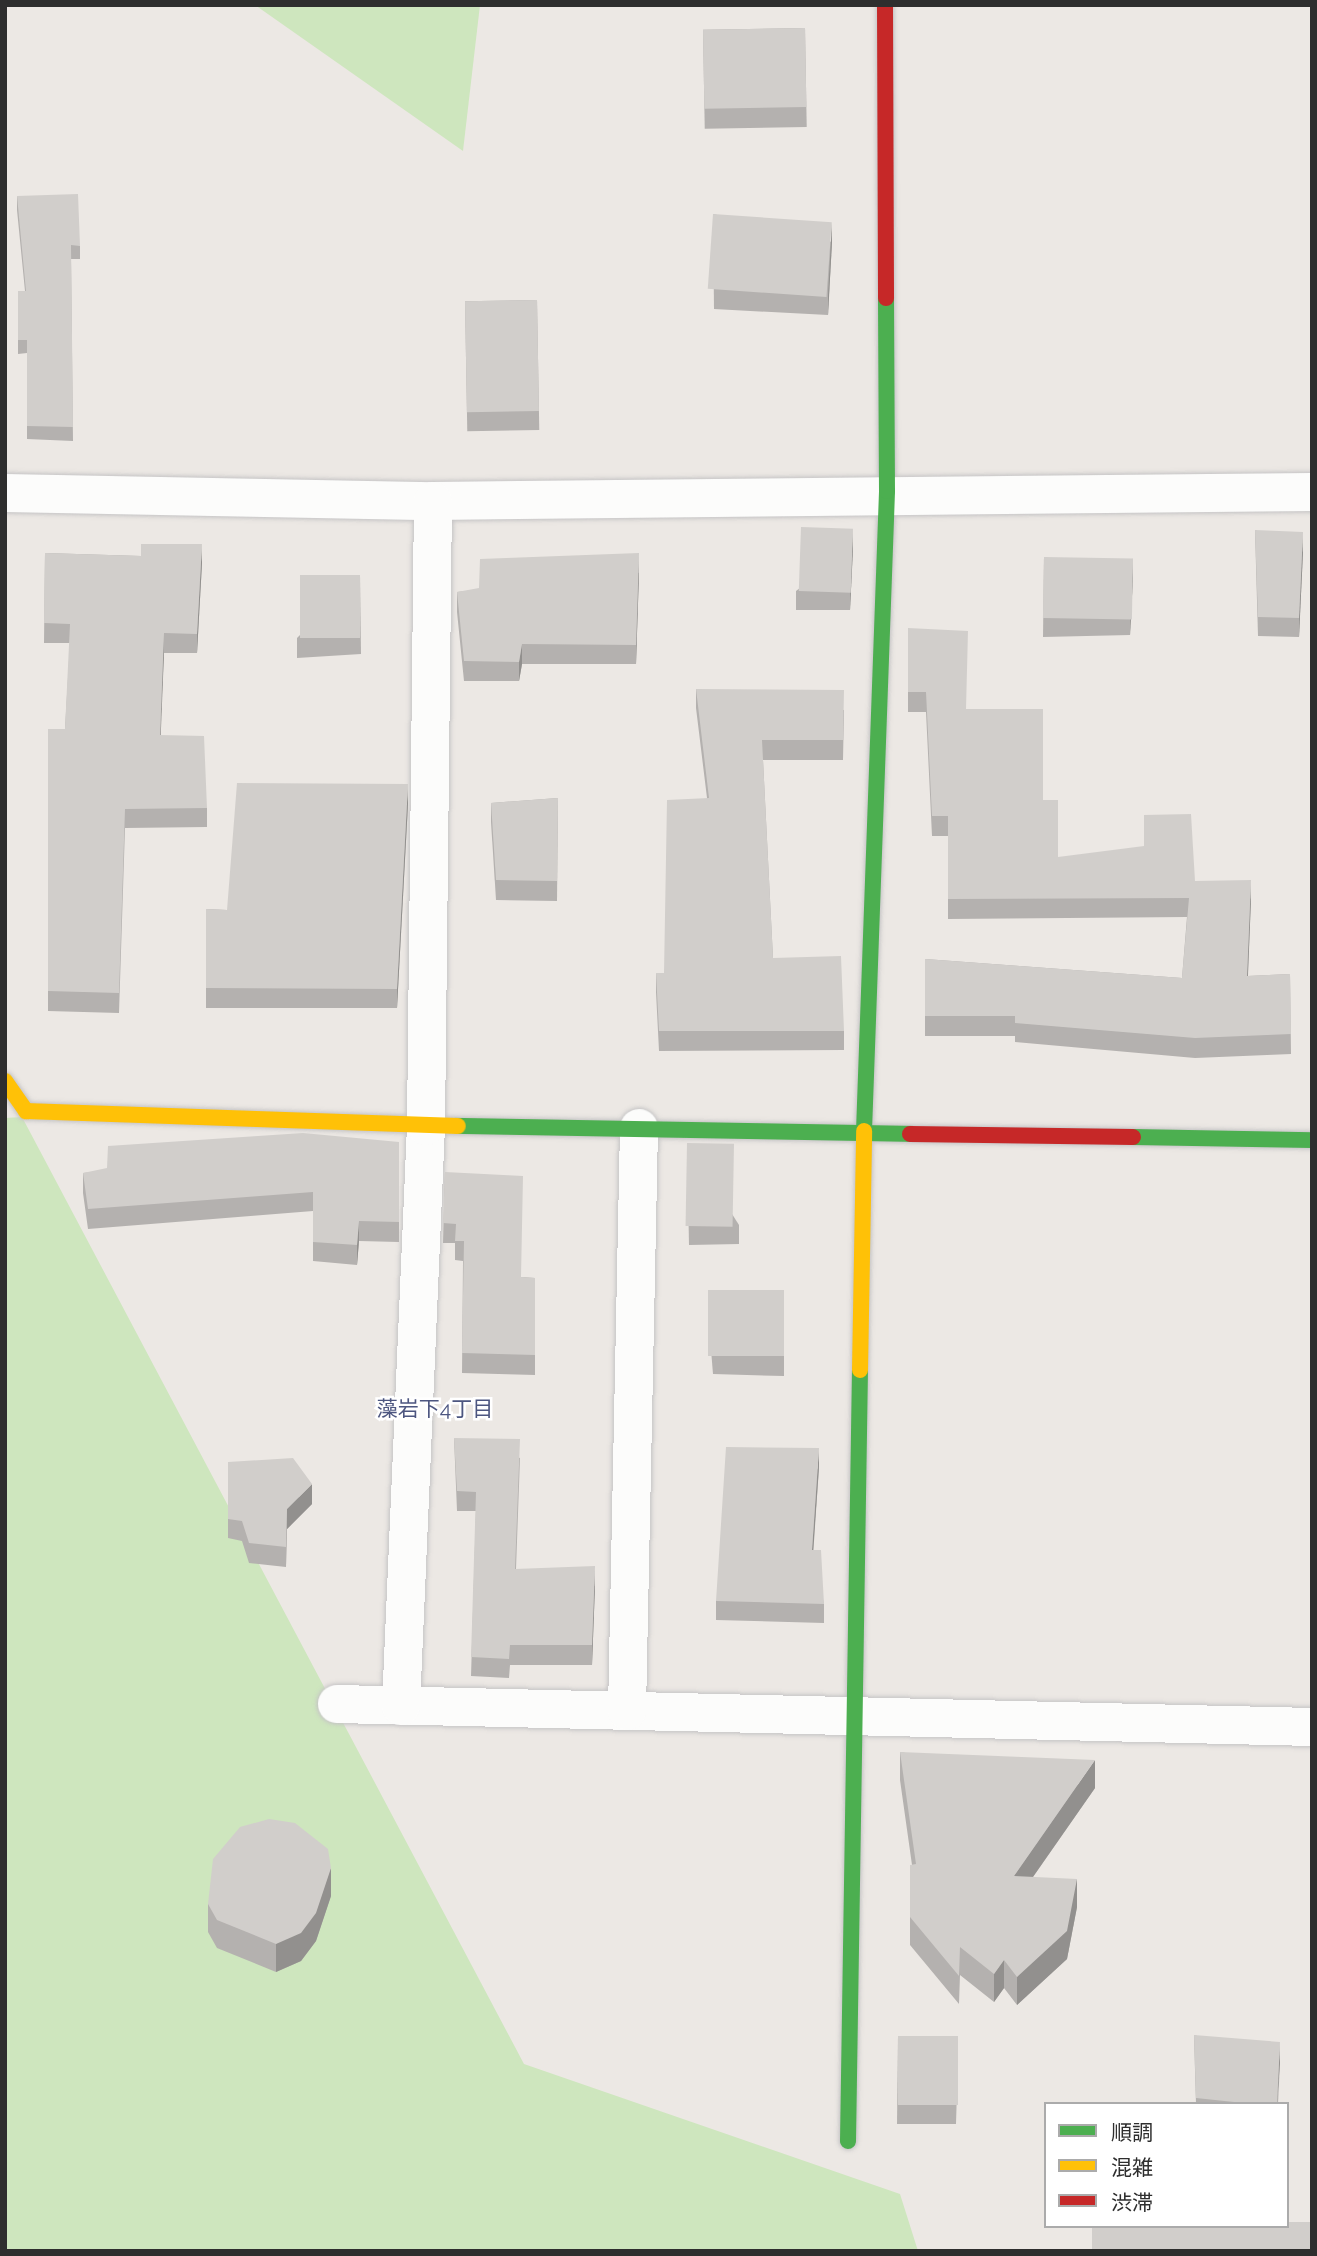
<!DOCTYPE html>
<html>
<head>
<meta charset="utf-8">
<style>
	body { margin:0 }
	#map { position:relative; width:1317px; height:2256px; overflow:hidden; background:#ece8e4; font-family:Raleway,"Noto Sans JP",sans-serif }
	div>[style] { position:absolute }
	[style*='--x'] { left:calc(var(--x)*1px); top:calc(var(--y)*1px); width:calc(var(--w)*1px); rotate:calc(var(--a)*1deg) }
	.green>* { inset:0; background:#cee6be }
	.roads { filter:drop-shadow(0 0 2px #c5c4c5) drop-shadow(0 0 2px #c5c4c5) }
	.street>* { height:38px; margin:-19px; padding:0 19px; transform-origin:19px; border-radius:19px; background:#fcfcfb }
	.fast>* { height:16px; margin:-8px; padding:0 8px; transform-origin:8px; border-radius:8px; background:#4caf50 }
	.slow>* { height:16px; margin:-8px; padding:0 8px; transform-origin:8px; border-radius:8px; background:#ffc107 }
	.jam>* { height:16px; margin:-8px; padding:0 8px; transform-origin:8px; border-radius:8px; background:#c62828 }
	.wall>* { inset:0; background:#b4b1af; transform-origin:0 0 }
	.shaded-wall>* { inset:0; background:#92908e }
	.building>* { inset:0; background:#d1cecb; transform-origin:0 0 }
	span { translate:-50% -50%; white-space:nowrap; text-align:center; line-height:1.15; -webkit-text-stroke:5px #fff; paint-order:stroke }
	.neighbourhood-label { font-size:21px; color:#4d5680 }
	.frame { position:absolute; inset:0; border:7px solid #2e2e2e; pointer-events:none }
	.legend { position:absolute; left:1044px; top:2102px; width:245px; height:126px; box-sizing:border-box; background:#fff; border:2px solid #ababab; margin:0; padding:9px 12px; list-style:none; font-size:21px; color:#2e2e2e }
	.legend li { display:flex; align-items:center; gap:14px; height:35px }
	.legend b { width:35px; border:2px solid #ababab }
</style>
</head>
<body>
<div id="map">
	<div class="green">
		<div style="clip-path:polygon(255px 5px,480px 5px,463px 151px)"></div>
		<div style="clip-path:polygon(22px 1117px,524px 2064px,900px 2194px,918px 2251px,5px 2251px,5px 1118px)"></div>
	</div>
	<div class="roads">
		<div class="street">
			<div style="--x:5;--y:493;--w:428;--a:1.1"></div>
			<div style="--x:433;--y:501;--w:879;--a:-0.59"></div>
			<div style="--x:337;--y:1704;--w:975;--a:1.35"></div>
			<div style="--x:401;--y:1706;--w:581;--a:-87.53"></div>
			<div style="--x:426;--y:1126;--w:625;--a:-89.36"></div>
			<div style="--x:627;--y:1711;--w:583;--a:-88.82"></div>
		</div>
		<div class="fast">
			<div style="--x:458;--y:1126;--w:452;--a:1"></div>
			<div style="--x:864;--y:1131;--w:640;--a:-87.94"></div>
			<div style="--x:887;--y:491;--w:193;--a:-90.3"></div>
			<div style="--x:1133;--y:1137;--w:179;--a:1"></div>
			<div style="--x:848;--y:2141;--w:771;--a:-89.11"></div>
		</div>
		<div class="slow">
			<div style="--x:5;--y:1081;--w:37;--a:55"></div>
			<div style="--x:26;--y:1111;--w:432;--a:2"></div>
			<div style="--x:860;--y:1370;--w:239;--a:-89"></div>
		</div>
		<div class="jam">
			<div style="--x:885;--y:5;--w:293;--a:89.8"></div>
			<div style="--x:910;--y:1134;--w:223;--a:0.8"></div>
		</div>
	</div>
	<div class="wall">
		<div style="left:805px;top:28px;width:99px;height:102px;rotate:89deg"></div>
		<div style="clip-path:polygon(17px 196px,80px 246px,80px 259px,71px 259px,73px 441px,27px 439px,27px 353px,18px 354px,18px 291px,25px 291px,17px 210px)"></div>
		<div style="clip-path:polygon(713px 214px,832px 242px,828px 315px,714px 309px)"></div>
		<div style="left:537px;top:300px;width:130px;height:72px;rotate:89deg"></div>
		<div style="clip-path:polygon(1255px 530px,1303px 552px,1299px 637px,1258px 636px)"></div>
		<div style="clip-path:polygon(853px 548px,850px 610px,796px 610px,796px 591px)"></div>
		<div style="clip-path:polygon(45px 553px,141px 556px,202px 563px,197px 653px,164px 653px,160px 735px,207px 808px,207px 827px,125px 828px,119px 1013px,48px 1011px,48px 729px,65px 729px,70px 643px,44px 643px)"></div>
		<div style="clip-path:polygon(1044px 557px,1133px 577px,1130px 635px,1043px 637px)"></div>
		<div style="clip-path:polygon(639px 573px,636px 664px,522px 664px,519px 681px,464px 681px,457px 612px,457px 592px)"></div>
		<div style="clip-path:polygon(360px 575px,361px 654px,297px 658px,297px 638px)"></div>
		<div style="clip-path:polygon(908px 628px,966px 709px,1043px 800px,1058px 857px,1195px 881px,1251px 899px,1248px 976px,1290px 974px,1291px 1054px,1195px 1058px,1015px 1042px,1015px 1036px,925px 1036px,925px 959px,1182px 978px,1187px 917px,948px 919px,948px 836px,932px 836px,926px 712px,908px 712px)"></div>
		<div style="clip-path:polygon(696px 689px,844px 710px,843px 760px,763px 760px,773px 958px,844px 1031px,844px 1050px,659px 1051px,656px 992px,656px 973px,664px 973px,707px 798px,696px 708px)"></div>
		<div style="clip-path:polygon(558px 798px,557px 901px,496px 900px,491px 822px,491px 803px)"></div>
		<div style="clip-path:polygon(408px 804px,397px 1008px,206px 1008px,206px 909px,227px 910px)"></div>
		<div style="clip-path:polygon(399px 1142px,399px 1242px,359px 1241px,357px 1265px,313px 1261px,313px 1211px,88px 1229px,83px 1193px,83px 1173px)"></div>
		<div style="clip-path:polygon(687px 1143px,739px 1225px,739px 1244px,689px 1245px)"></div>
		<div style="clip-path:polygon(445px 1172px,521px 1277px,535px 1278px,535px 1375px,462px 1373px,463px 1261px,455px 1260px,455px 1243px,443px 1243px)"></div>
		<div style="clip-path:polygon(784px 1290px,784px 1376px,713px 1374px,708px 1313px,708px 1293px)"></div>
		<div style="clip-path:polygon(454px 1438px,520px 1458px,516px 1569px,595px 1586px,592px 1665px,510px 1665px,509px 1678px,471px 1676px,476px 1511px,457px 1511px)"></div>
		<div style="clip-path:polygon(228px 1462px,312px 1504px,287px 1529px,286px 1567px,249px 1563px,242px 1541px,228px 1538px)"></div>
		<div style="clip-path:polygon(819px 1467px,813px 1550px,824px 1604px,824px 1623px,716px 1620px,716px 1601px)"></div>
		<div style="clip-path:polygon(900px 1752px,1095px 1788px,1033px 1877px,1077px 1907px,1067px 1959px,1017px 2005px,1004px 1988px,994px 2002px,960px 1975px,959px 2004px,910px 1945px,910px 1865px,912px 1865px,900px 1780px)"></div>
		<div style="clip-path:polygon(331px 1896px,316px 1941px,301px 1961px,276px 1972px,217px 1948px,208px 1932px,208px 1904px)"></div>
		<div style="clip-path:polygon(1194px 2035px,1280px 2062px,1278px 2104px,1196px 2104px)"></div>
		<div style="clip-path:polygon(898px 2036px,958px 2056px,956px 2124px,897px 2124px)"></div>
	</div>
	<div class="shaded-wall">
		<div style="clip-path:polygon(832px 222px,832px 242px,828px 315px,828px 295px)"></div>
		<div style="clip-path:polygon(853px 529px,853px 548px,850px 610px,850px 591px)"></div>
		<div style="clip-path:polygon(1303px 532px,1303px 552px,1299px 637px,1299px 618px)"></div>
		<div style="clip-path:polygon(202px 544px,202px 563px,197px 653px,197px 634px)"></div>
		<div style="clip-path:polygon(639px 553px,639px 573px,636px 664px,636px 645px)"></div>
		<div style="clip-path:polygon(1133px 558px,1133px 577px,1130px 635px,1130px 616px)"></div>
		<div style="clip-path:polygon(164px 633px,164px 653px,160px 754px,160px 735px)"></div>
		<div style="clip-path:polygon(522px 644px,522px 664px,519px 681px,519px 662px)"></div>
		<div style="clip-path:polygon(408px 784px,408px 804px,397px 1008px,397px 989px)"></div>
		<div style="clip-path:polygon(1251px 880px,1251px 899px,1247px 996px,1247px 976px)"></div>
		<div style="clip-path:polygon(359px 1221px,359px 1241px,357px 1265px,357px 1245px)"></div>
		<div style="clip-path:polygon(819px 1448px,819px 1467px,812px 1570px,812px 1550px)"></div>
		<div style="clip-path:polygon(312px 1484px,312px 1504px,287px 1529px,286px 1567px,287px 1509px)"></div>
		<div style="clip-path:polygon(595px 1566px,595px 1586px,592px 1665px,592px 1645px)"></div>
		<div style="clip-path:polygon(1095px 1760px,1095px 1788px,1014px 1904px,1014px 1876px)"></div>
		<div style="clip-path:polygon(331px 1868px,331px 1896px,316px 1941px,301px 1961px,276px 1972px,276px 1944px)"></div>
		<div style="clip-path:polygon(1077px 1879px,1077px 1907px,1067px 1959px,1017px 2005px,1017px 1977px)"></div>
		<div style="clip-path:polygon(1004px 1960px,1004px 1988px,994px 2002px,994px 1974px)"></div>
		<div style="clip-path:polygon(1280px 2042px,1280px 2062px,1277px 2104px)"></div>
	</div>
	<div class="building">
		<div style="left:805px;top:28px;width:79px;height:102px;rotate:89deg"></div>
		<div style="clip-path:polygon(78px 194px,80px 246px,71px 245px,73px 427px,27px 426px,27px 340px,18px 340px,18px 291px,26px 291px,17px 196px)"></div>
		<div style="left:713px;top:214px;width:119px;height:75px;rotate:4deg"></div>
		<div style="left:537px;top:300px;width:111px;height:72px;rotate:89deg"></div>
		<div style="left:801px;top:527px;width:52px;height:64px;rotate:2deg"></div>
		<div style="clip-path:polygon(1255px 530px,1303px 532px,1299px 618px,1258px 617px)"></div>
		<div style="clip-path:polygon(141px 544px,202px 544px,197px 634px,164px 633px,160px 735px,204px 736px,207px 808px,125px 809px,119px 993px,48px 991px,48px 729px,65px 729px,70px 624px,44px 623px,45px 553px,141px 556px)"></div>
		<div style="clip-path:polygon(639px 553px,636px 645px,522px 644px,519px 662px,464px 661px,457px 592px,479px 588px,480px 559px)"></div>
		<div style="left:1044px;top:557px;width:89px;height:61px;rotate:1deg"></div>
		<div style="left:300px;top:575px;width:60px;height:63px"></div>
		<div style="clip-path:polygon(908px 628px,968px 631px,966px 709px,1043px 709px,1043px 800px,1058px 800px,1058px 857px,1144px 846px,1144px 815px,1191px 814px,1195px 881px,1251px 880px,1247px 976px,1290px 974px,1291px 1034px,1195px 1038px,1015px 1023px,1015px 1016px,925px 1016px,925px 959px,1182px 978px,1189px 898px,948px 899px,948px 816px,932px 816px,926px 692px,908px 692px)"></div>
		<div style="clip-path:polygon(696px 689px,844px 690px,843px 740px,762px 740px,773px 958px,841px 956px,844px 1031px,659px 1031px,656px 973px,664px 973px,667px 800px,709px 798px)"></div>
		<div style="clip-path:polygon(237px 783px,408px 784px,397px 989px,206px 988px,206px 909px,227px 910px)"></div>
		<div style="clip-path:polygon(558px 798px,557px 881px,496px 880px,491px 803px)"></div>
		<div style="clip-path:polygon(303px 1133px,399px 1142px,399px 1222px,359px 1221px,357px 1245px,313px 1242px,313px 1192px,88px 1209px,83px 1173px,107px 1168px,108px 1146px)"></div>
		<div style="left:687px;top:1143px;width:47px;height:83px;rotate:1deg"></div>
		<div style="clip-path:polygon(445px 1172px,523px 1176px,521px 1277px,535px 1278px,535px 1355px,462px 1353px,464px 1241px,455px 1241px,456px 1224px,443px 1223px)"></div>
		<div style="left:784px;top:1290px;width:66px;height:76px;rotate:90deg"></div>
		<div style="clip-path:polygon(454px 1438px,520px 1439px,515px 1569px,595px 1566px,592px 1645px,510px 1645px,509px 1659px,471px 1657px,476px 1492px,457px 1491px)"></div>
		<div style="clip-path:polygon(726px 1447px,819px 1448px,812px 1550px,821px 1550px,824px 1604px,716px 1601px)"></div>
		<div style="clip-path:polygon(293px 1458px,312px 1484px,287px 1509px,286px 1547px,249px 1543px,242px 1521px,228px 1519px,228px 1462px)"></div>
		<div style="clip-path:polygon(900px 1752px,1095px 1760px,1014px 1876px,1077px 1879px,1067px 1931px,1017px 1977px,1004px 1960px,994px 1974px,960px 1947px,959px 1976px,910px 1917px,910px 1865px,916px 1864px)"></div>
		<div style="clip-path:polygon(269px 1819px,295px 1823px,328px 1849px,331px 1868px,316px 1913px,301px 1933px,276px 1944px,217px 1920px,208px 1904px,213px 1859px,240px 1827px)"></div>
		<div style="clip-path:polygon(1194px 2035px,1280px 2042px,1277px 2104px,1253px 2104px,1196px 2098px)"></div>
		<div style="left:898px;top:2036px;width:60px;height:69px"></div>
		<div style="clip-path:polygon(1287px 2222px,1312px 2222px,1312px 2251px,1092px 2251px,1092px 2226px,1287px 2226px)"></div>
	</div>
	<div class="neighbourhood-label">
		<span style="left:435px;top:1409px">藻岩下4丁目</span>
	</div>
	<div class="frame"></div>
	<ul class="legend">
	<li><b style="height:9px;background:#4caf50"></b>順調</li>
	<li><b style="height:9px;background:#ffc107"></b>混雑</li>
	<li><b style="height:9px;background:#c62828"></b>渋滞</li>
	</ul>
</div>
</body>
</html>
